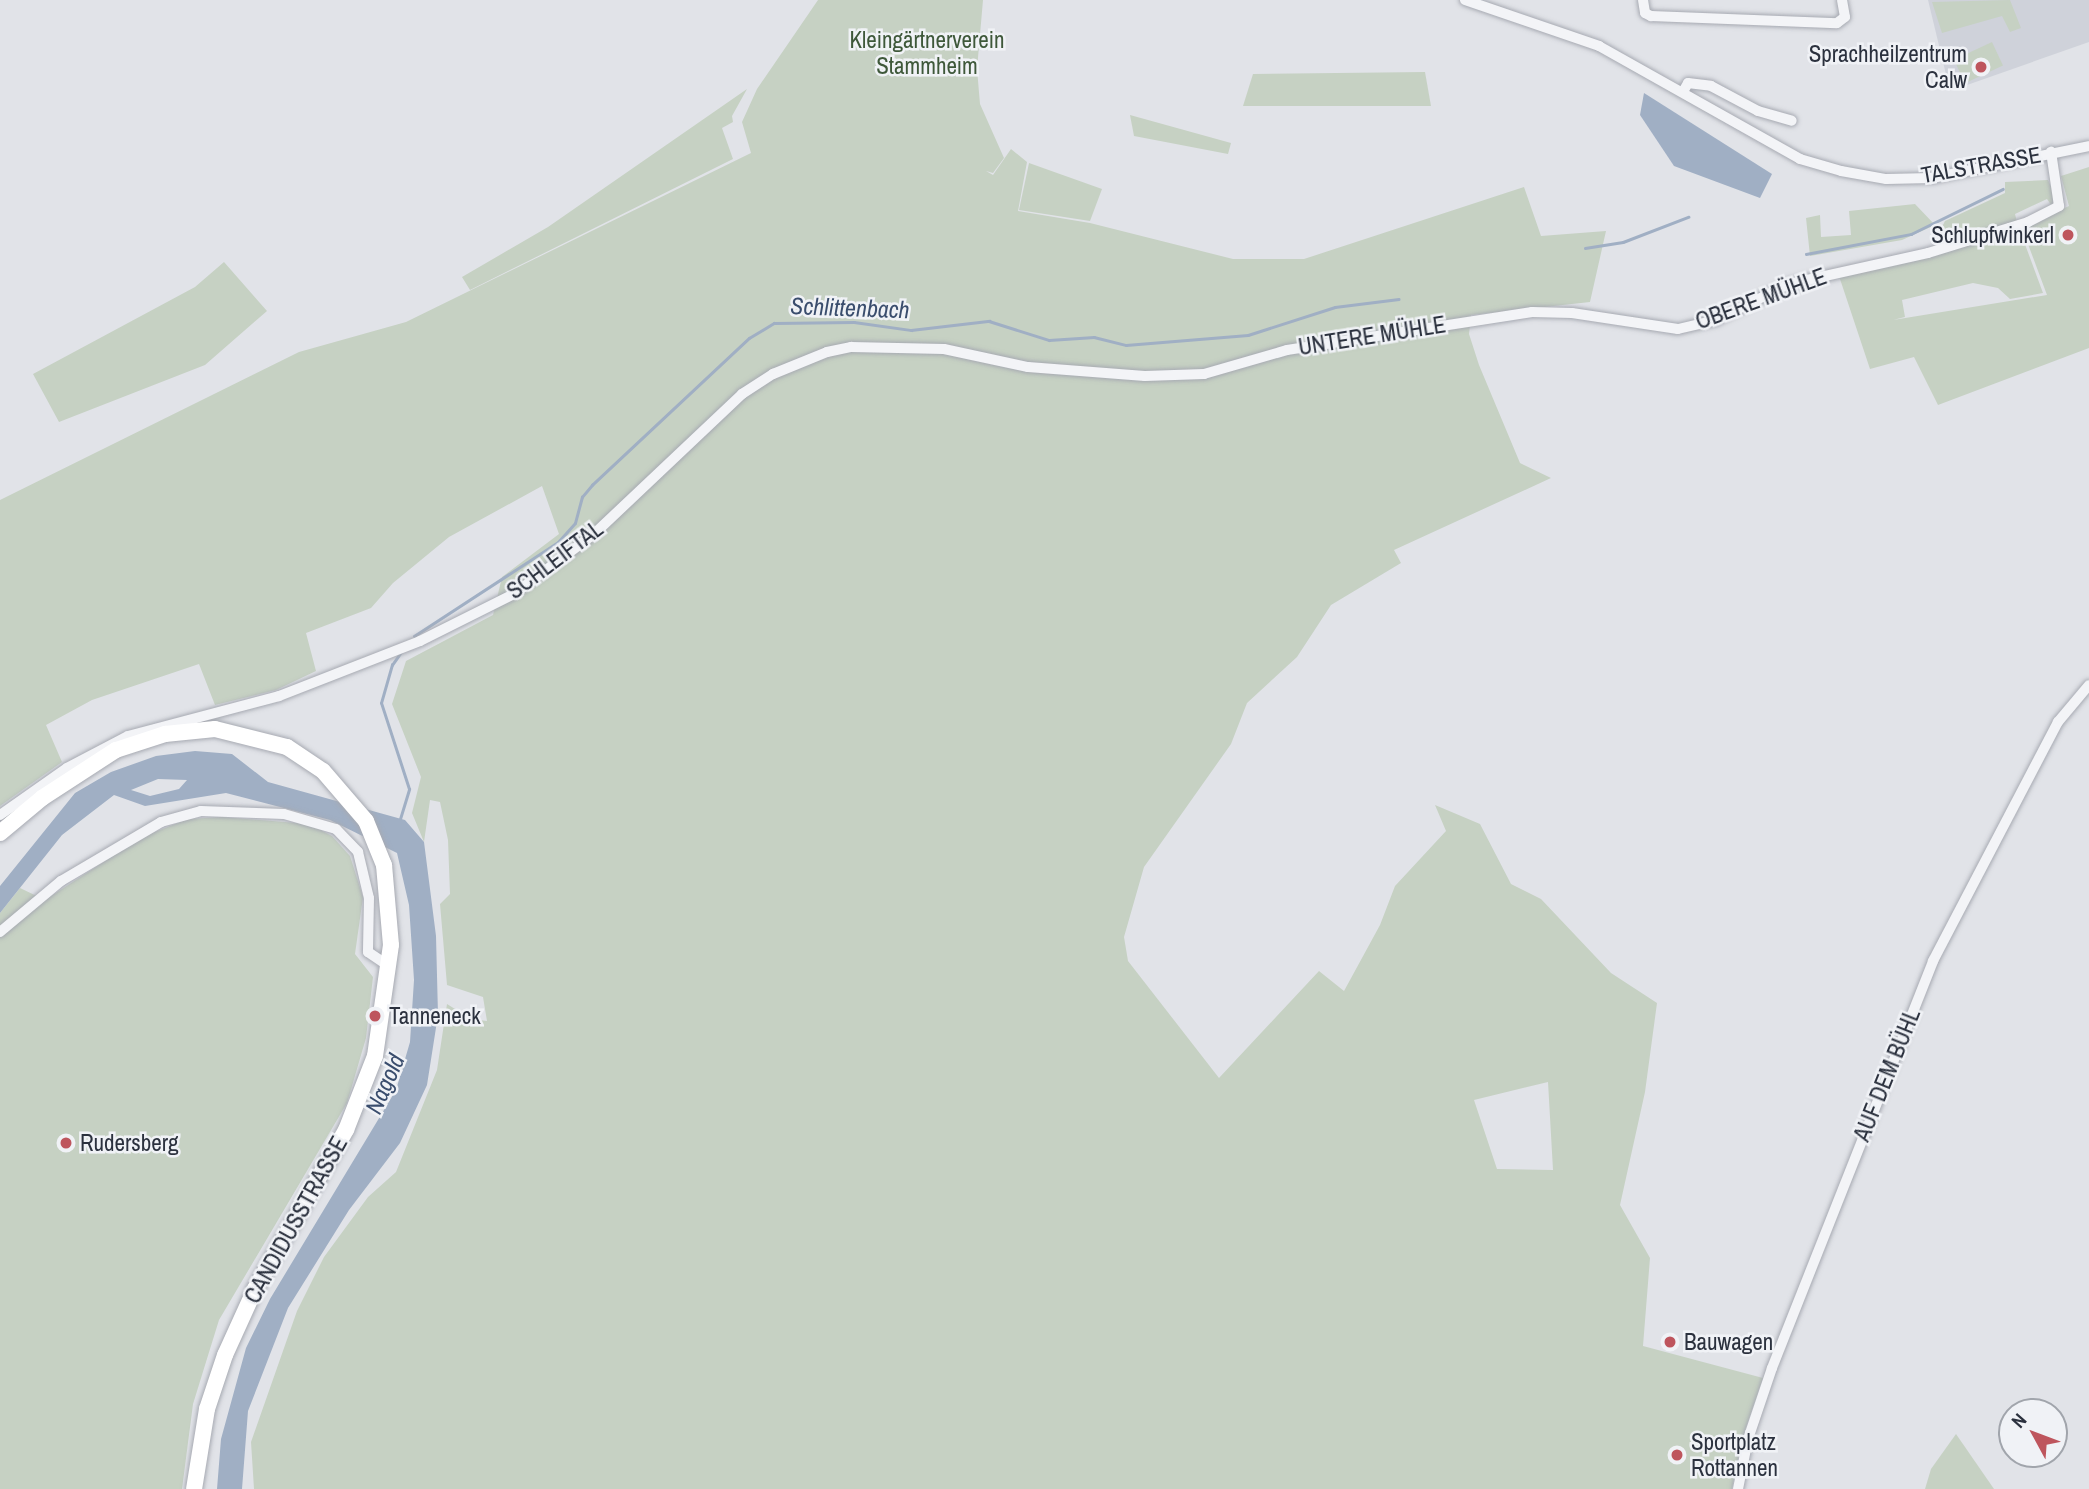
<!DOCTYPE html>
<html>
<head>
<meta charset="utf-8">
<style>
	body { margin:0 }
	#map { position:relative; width:2089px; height:1489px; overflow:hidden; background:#e1e3e8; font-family:"Archivo Narrow",sans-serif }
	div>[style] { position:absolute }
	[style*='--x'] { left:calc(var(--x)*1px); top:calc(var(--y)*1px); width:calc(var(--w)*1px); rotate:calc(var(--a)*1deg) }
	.built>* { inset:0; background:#cfd2da }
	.green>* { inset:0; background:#c6d1c3; transform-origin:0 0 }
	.water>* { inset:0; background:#a0afc4 }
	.stream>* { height:2.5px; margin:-1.25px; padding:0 1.25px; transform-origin:1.25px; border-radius:1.25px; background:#a0afc4 }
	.roads { filter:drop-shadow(0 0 2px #a7aab2) drop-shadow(0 0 2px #a7aab2) }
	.street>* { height:10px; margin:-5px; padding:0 5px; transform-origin:5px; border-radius:5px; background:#f3f4f7 }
	.primary>* { height:16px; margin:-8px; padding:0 8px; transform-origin:8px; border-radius:8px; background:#fff }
	.dots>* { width:19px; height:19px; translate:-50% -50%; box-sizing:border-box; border:4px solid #f0f2f6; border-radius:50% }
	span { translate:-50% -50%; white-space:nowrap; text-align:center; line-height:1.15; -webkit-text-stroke:5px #f0f2f6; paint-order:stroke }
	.park-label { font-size:23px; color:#3e583a }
	.poi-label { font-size:23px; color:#2b313e }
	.right { translate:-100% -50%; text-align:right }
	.left { translate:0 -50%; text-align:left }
	.street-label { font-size:23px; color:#2b313e }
	.water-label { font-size:24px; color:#3a4d6d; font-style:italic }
	.north { position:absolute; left:1998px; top:1398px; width:70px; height:70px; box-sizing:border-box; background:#f0f2f6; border:2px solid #a1a5ac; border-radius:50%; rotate:311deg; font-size:19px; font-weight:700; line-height:28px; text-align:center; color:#2b313e }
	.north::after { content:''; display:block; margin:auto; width:24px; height:32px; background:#be555d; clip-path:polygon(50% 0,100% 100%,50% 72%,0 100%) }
</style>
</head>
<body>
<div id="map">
	<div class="built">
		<div style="clip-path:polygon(1928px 0,2089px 0,2089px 42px,1950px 91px)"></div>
	</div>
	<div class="green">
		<div style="clip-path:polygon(evenodd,818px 0,983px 0,977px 69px,980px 104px,1004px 158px,993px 173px,986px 171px,993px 175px,1011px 149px,1027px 162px,1018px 211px,1090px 223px,1233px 259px,1304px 259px,1524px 187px,1541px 236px,1606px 231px,1590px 302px,1471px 315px,1469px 334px,1479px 365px,1520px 463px,1551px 478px,1394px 550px,1401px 563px,1331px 605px,1297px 657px,1247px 703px,1231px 744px,1144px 867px,1124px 937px,1128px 961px,1219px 1078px,1319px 971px,1344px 991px,1380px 925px,1395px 886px,1446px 831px,1435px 805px,1480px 824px,1511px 884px,1541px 899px,1611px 973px,1657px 1003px,1645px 1092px,1620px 1205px,1650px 1258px,1643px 1346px,1763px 1378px,1742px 1439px,1732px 1489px,254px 1489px,251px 1442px,297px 1311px,324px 1257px,368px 1197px,396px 1172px,437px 1070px,447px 1004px,471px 1019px,487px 1021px,483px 997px,447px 985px,440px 904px,450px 894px,448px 840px,440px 802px,430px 800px,424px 842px,412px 813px,421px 777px,392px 704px,406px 661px,493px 615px,502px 577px,559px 534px,542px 486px,449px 537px,393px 583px,371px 608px,306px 633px,316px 671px,276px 690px,215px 705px,199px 664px,92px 700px,46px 725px,62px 762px,0 806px,0 500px,299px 352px,406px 322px,751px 153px,742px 122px,757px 89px,818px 0,1548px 1082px,1553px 1170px,1497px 1169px,1474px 1100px,1548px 1082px)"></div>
		<div style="clip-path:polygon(2010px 0,2021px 28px,2010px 32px,2002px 16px,1942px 33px,1932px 2px)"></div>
		<div style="left:1992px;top:42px;width:26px;height:42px;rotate:65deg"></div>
		<div style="clip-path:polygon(1425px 72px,1431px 106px,1243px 106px,1253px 74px)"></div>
		<div style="clip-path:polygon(747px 89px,732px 116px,733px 122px,722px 128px,733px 159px,470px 290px,462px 277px,548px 227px)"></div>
		<div style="clip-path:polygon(1130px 115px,1231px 143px,1228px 154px,1134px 136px)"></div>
		<div style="clip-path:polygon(1029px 163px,1102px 189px,1090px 221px,1019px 210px)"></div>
		<div style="clip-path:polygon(2089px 167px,2089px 348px,1938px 405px,1914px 357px,1870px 369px,1838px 273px,2019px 228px,2043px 293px,2010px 299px,1998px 288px,1973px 283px,1902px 300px,1905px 317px,1893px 320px,2047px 295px,2022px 228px,2069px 206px,2061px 176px)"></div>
		<div style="clip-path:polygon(2048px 180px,2056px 198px,2052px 206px,2047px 199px,2015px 214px,2017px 222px,1963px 241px,1942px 227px,1945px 221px,2005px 193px,2005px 182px)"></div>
		<div style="clip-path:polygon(1915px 204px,1935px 225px,1902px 240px,1810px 256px,1806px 218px,1820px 215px,1821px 237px,1851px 235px,1849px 211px)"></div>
		<div style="clip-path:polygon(224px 262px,267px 311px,205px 365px,59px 422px,33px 374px,195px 287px)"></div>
		<div style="clip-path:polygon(222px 817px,309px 824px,332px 836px,350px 856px,363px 897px,355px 954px,373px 977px,366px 1038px,347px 1103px,219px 1320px,193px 1404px,182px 1489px,0 1489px,0 913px,20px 888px,45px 900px,142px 837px,188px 819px)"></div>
		<div style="clip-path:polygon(1956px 1434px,1994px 1489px,1925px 1489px,1931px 1469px)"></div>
	</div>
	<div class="water">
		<div style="clip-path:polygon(1644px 93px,1772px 174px,1760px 198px,1674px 166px,1640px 115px)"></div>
		<div style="clip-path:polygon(evenodd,195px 751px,232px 754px,268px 782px,405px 820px,424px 842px,436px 936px,438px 1015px,427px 1085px,400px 1143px,349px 1210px,288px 1308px,248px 1411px,242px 1489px,217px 1489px,221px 1439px,246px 1348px,270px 1299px,396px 1090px,410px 1042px,414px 980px,409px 905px,397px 853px,330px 820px,226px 793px,145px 806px,114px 795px,62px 835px,0 913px,0 886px,75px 793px,111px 772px,156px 756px,195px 751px,158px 779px,187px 780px,179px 789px,150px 796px,131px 790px,158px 779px)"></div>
	</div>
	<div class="stream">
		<div style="--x:1585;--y:248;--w:38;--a:-9"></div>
		<div style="--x:1623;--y:242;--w:70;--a:-21"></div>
		<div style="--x:1806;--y:254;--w:107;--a:-10.8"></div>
		<div style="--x:1911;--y:234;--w:102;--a:-26.1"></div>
		<div style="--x:414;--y:636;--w:172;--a:-33.1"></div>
		<div style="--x:558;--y:542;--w:25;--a:-48"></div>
		<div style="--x:575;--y:523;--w:27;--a:-75"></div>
		<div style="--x:582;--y:497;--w:16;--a:-50"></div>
		<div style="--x:592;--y:485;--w:215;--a:-43.1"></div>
		<div style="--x:749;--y:338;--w:29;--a:-31"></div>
		<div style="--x:774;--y:323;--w:80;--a:-0.7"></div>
		<div style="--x:854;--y:322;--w:58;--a:8"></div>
		<div style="--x:911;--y:330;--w:79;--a:-6.6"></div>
		<div style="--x:989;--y:321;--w:63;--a:17.6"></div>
		<div style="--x:1049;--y:340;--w:45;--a:-3.8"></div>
		<div style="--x:1094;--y:337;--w:33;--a:14"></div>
		<div style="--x:1126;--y:345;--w:122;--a:-4.7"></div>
		<div style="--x:1248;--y:335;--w:91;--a:-17.8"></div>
		<div style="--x:1335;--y:307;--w:64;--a:-7.2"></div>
		<div style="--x:400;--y:819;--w:31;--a:-73"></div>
		<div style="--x:409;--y:789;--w:90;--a:-108"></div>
		<div style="--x:381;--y:703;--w:40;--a:-74"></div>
		<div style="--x:392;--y:665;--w:16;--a:-55"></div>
	</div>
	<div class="roads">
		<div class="street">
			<div style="--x:1465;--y:0;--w:142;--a:18.9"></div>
			<div style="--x:1599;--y:46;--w:231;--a:29.3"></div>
			<div style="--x:1800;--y:159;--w:43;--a:16.3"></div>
			<div style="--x:1841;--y:171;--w:46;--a:10.1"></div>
			<div style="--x:1886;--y:179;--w:46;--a:-1.2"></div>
			<div style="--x:1932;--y:178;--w:160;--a:-11.5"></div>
			<div style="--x:1643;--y:0;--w:13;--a:81"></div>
			<div style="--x:1645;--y:13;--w:7;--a:27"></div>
			<div style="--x:1651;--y:16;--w:186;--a:2.2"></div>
			<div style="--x:1837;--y:23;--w:10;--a:-37"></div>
			<div style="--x:1845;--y:17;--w:17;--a:-100"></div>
			<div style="--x:1684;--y:90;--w:8;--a:-60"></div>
			<div style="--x:1688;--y:83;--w:23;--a:7"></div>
			<div style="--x:1711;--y:86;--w:53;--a:28"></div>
			<div style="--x:1758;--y:111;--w:35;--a:16"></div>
			<div style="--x:0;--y:815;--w:82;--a:-35"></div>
			<div style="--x:67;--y:768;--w:69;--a:-27.7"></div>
			<div style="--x:128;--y:736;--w:156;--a:-14.8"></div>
			<div style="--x:279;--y:696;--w:151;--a:-21.3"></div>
			<div style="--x:420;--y:641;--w:105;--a:-26.6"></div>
			<div style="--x:514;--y:594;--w:100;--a:-36.9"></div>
			<div style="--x:594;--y:534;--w:204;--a:-43.4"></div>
			<div style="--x:742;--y:394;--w:37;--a:-33"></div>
			<div style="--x:773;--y:374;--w:58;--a:-22.2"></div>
			<div style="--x:827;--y:352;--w:25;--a:-12"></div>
			<div style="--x:851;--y:347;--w:93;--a:1.2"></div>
			<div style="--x:944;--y:349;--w:86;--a:12.1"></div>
			<div style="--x:1028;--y:367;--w:117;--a:4.4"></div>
			<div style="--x:1145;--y:376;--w:59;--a:-1.9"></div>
			<div style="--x:1204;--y:374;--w:86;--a:-16.1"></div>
			<div style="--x:1287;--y:350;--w:248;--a:-8.8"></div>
			<div style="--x:1532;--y:312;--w:40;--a:1.4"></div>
			<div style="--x:1572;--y:313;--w:107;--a:8.6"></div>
			<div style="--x:1678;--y:329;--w:39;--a:-13"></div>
			<div style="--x:1716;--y:320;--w:81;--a:-26.3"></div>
			<div style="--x:1789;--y:284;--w:142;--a:-12.6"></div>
			<div style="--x:1928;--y:253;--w:105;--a:-17.2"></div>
			<div style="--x:2028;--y:222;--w:35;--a:-27"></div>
			<div style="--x:2059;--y:206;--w:55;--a:-98.4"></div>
			<div style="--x:0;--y:932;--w:80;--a:-39.9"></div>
			<div style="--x:61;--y:881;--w:116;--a:-30.5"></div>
			<div style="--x:161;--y:822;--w:41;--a:-15.4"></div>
			<div style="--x:201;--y:811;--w:83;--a:2.1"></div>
			<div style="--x:284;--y:814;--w:54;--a:16.1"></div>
			<div style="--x:336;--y:829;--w:32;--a:46"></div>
			<div style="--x:358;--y:852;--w:47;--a:76.6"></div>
			<div style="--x:369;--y:898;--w:54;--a:91.1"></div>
			<div style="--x:368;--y:952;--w:25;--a:34"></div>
			<div style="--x:1738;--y:1489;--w:51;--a:-78.7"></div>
			<div style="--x:1748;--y:1439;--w:75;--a:-71.3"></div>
			<div style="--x:1772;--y:1368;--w:438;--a:-68.4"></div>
			<div style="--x:1933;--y:961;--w:270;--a:-62.4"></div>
			<div style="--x:2058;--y:722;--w:48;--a:-50"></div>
		</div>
		<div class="primary">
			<div style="--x:0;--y:833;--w:55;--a:-39.8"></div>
			<div style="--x:42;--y:798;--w:88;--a:-33"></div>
			<div style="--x:116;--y:750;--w:52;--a:-18.1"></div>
			<div style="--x:165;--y:734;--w:50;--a:-5.7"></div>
			<div style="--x:215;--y:729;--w:74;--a:14"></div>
			<div style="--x:287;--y:747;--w:43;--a:33.7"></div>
			<div style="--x:323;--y:771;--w:66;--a:49.3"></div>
			<div style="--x:366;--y:821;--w:48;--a:67.8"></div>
			<div style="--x:384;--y:865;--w:80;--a:85"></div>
			<div style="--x:391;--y:945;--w:112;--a:98.2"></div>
			<div style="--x:375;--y:1056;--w:79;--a:111.4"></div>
			<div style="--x:346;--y:1130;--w:183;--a:119.8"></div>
			<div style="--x:255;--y:1289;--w:72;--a:114.4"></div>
			<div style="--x:225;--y:1355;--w:57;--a:108.4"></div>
			<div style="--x:207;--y:1409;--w:81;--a:99.2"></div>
		</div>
	</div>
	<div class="dots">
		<div style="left:1981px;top:67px;background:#be555d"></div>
		<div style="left:2068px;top:235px;background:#be555d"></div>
		<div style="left:375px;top:1016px;background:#be555d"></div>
		<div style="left:66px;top:1143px;background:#be555d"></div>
		<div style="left:1670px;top:1342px;background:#be555d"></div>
		<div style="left:1677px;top:1455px;background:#be555d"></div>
	</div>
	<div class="park-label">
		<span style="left:927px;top:53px">Kleingärtnerverein<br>Stammheim</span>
	</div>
	<div class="poi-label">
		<span class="right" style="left:1967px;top:67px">Sprachheilzentrum<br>Calw</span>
		<span class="right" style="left:2054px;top:235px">Schlupfwinkerl</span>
		<span class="left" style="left:389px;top:1016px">Tanneneck</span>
		<span class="left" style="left:80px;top:1143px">Rudersberg</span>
		<span class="left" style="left:1684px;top:1342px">Bauwagen</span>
		<span class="left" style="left:1691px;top:1455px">Sportplatz<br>Rottannen</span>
	</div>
	<div class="street-label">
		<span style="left:1981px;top:165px;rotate:-10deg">TALSTRASSE</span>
		<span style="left:1761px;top:299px;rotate:-20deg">OBERE MÜHLE</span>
		<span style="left:1372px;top:336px;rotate:-9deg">UNTERE MÜHLE</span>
		<span style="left:555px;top:560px;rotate:-37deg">SCHLEIFTAL</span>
		<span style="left:1887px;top:1075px;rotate:-68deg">AUF DEM BÜHL</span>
		<span style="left:296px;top:1220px;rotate:-61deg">CANDIDUSSTRASSE</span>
	</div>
	<div class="water-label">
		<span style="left:850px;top:308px;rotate:2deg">Schlittenbach</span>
		<span style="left:385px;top:1084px;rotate:-66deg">Nagold</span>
	</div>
	<div class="north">N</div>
</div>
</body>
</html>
